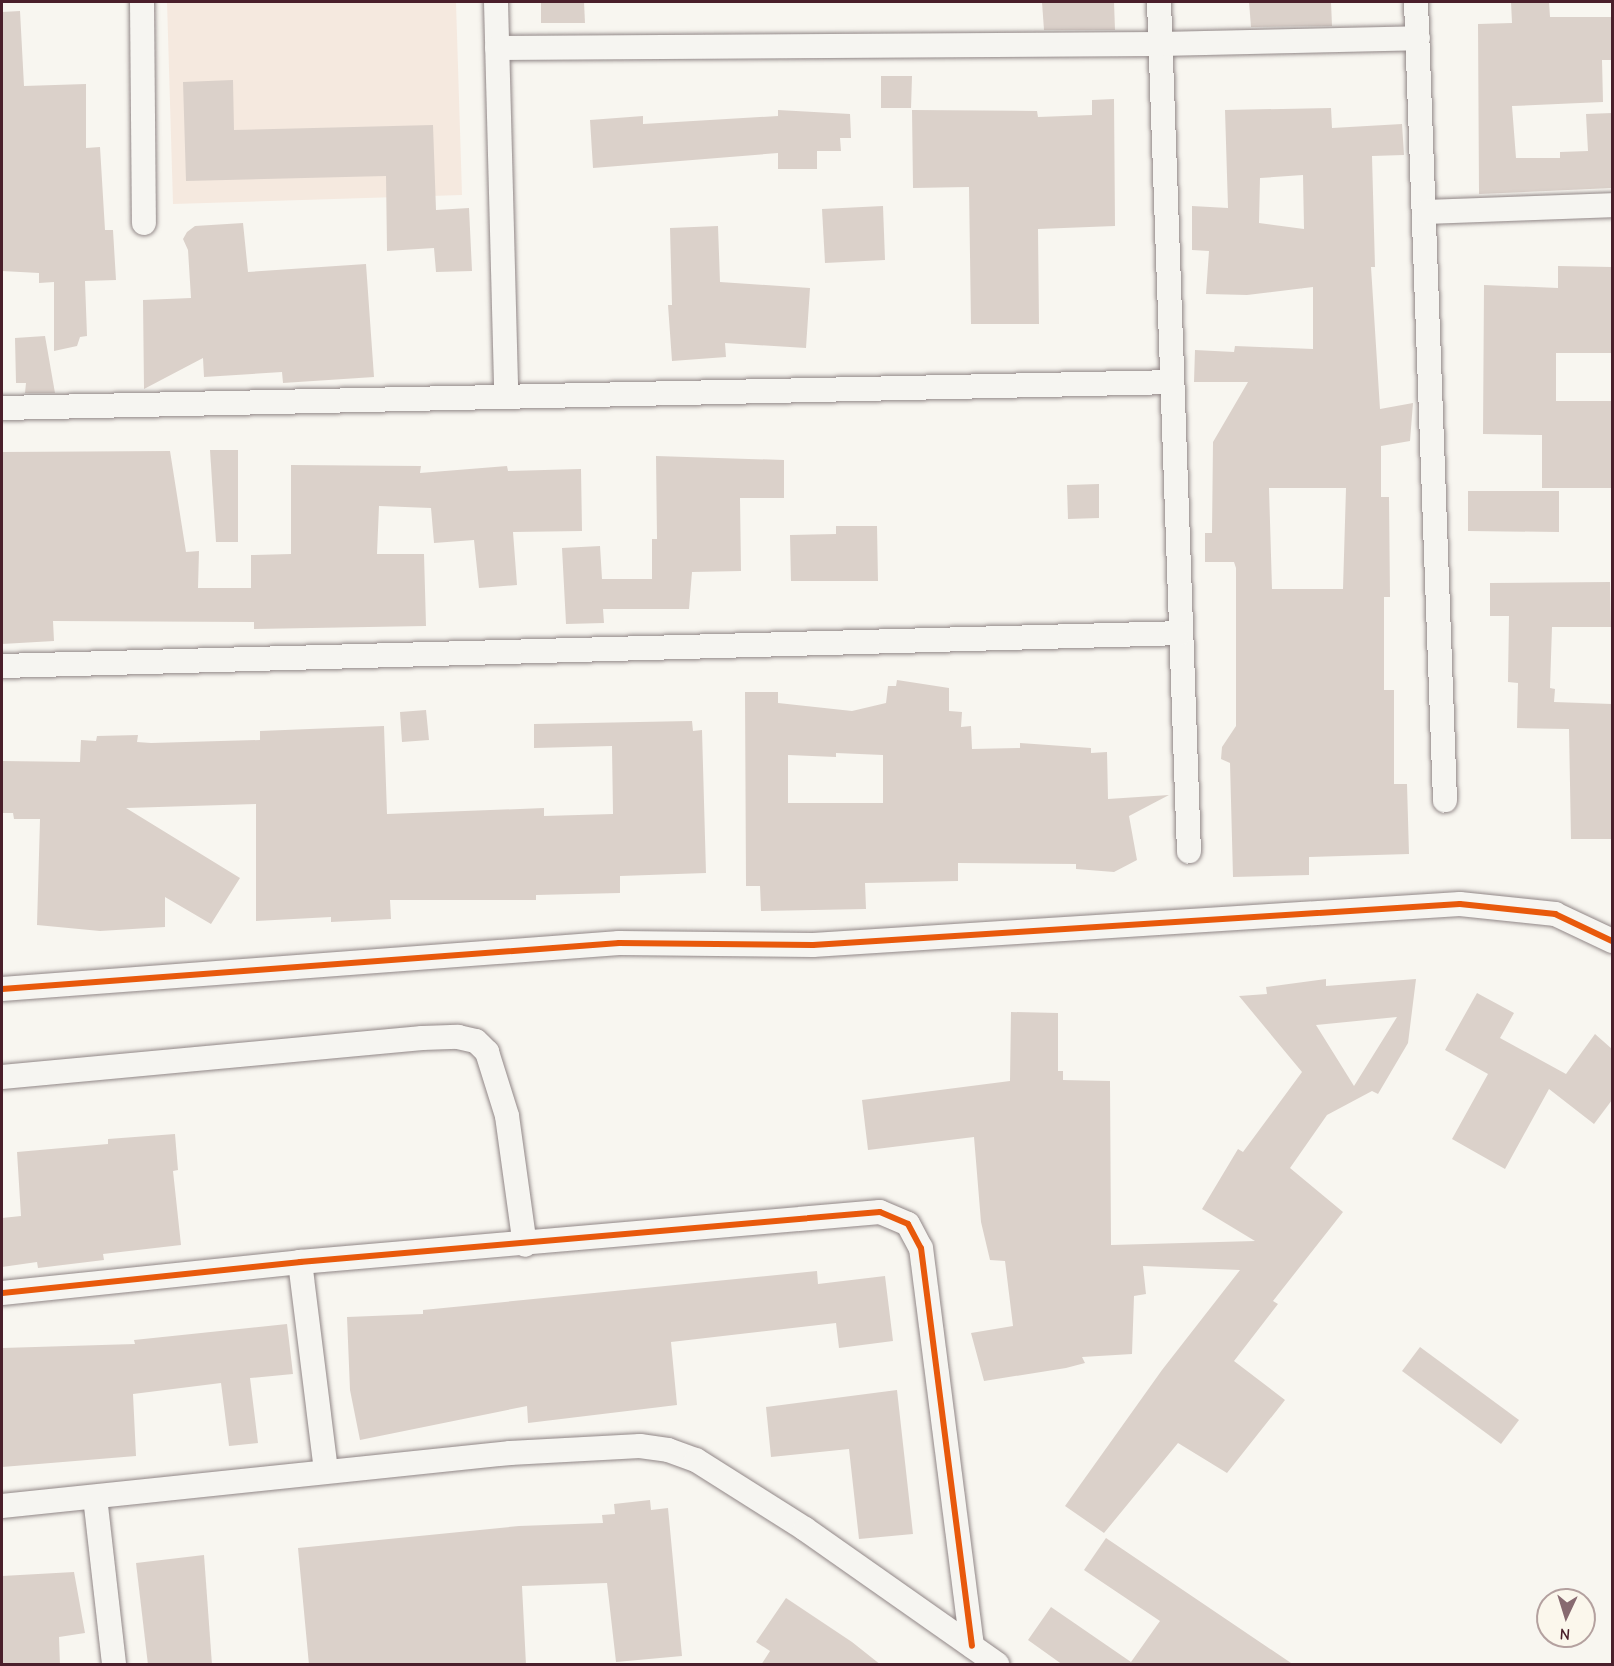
<!DOCTYPE html>
<html>
<head>
<meta charset="utf-8">
<style>
	body { margin:0 }
	#map { position:relative; width:1614px; height:1666px; overflow:hidden; background:#f8f6f0; font-family:"Comic Neue",sans-serif }
	div>[style] { position:absolute }
	[style*='--x'] { left:calc(var(--x)*1px); top:calc(var(--y)*1px); width:calc(var(--w)*1px); rotate:calc(var(--a)*1deg) }
	.built>* { inset:0; background:#f5e9df }
	.building>* { inset:0; background:#dbd1ca }
	.roads { filter:drop-shadow(0 0 2px #918787) drop-shadow(0 0 2px #918787) }
	.street>* { height:24px; margin:-12px; padding:0 12px; transform-origin:12px; border-radius:12px; background:#f6f5f1 }
	.cycleway>* { height:6px; margin:-3px; padding:0 3px; transform-origin:3px; border-radius:3px; background:#e8590c }
	span { translate:-50% -50%; white-space:nowrap; text-align:center; line-height:1.15; -webkit-text-stroke:6px #fbf7ec; paint-order:stroke }
	.frame { position:absolute; inset:0; border:3px solid #4a1f2b; pointer-events:none }
	.north { position:absolute; left:1536px; top:1588px; width:60px; height:60px; box-sizing:border-box; background:#fbf7ec; border:2px solid #b4a19f; border-radius:50%; rotate:184deg; font-size:16px; font-weight:700; line-height:24px; text-align:center; color:#4a1f2b }
	.north::after { content:''; display:block; margin:auto; width:21px; height:27px; background:#876a70; clip-path:polygon(50% 0,100% 100%,50% 72%,0 100%) }
</style>
</head>
<body>
<div id="map">
	<div class="built">
		<div style="clip-path:polygon(167px 2px,456px 2px,462px 195px,173px 204px)"></div>
	</div>
	<div class="building">
		<div style="clip-path:polygon(541px 2px,584px 2px,585px 23px,541px 23px)"></div>
		<div style="clip-path:polygon(1042px 2px,1114px 2px,1115px 30px,1044px 30px)"></div>
		<div style="clip-path:polygon(1249px 2px,1331px 2px,1332px 26px,1251px 27px)"></div>
		<div style="clip-path:polygon(1511px 2px,1549px 2px,1550px 17px,1612px 17px,1612px 60px,1602px 60px,1603px 102px,1512px 106px,1516px 158px,1560px 158px,1560px 152px,1588px 151px,1586px 114px,1612px 113px,1612px 188px,1479px 194px,1478px 24px,1512px 23px)"></div>
		<div style="clip-path:polygon(20px 11px,24px 86px,86px 84px,86px 148px,100px 147px,105px 230px,113px 230px,116px 280px,85px 281px,87px 336px,80px 337px,77px 346px,54px 351px,54px 282px,39px 283px,39px 273px,2px 271px,2px 12px)"></div>
		<div style="clip-path:polygon(881px 76px,912px 76px,911px 108px,881px 108px)"></div>
		<div style="clip-path:polygon(233px 80px,234px 130px,433px 125px,436px 210px,469px 208px,472px 271px,436px 272px,434px 248px,387px 251px,386px 176px,186px 181px,183px 82px)"></div>
		<div style="clip-path:polygon(1114px 99px,1115px 226px,1038px 229px,1039px 324px,971px 324px,969px 187px,913px 188px,912px 110px,1037px 111px,1038px 117px,1092px 115px,1092px 100px)"></div>
		<div style="clip-path:polygon(evenodd,1331px 108px,1332px 128px,1402px 124px,1404px 155px,1372px 156px,1375px 267px,1371px 267px,1380px 409px,1413px 403px,1410px 441px,1381px 446px,1381px 497px,1389px 497px,1390px 597px,1384px 597px,1384px 690px,1394px 690px,1394px 784px,1407px 784px,1409px 854px,1309px 857px,1309px 875px,1233px 877px,1230px 763px,1221px 759px,1222px 747px,1236px 726px,1236px 568px,1234px 562px,1205px 562px,1205px 533px,1212px 533px,1213px 442px,1248px 382px,1194px 382px,1195px 350px,1234px 352px,1235px 346px,1313px 349px,1313px 287px,1247px 295px,1206px 294px,1209px 251px,1192px 250px,1192px 206px,1228px 208px,1225px 110px,1331px 108px,1303px 175px,1304px 229px,1259px 223px,1260px 178px,1303px 175px,1331px 108px,1269px 488px,1346px 488px,1343px 589px,1272px 589px,1269px 488px)"></div>
		<div style="clip-path:polygon(778px 110px,850px 114px,851px 138px,840px 138px,841px 151px,817px 151px,817px 169px,778px 169px,778px 153px,593px 168px,590px 120px,643px 116px,643px 124px,778px 116px)"></div>
		<div style="clip-path:polygon(883px 206px,885px 260px,825px 263px,822px 209px)"></div>
		<div style="clip-path:polygon(243px 223px,248px 272px,366px 264px,374px 377px,283px 383px,282px 372px,204px 377px,203px 358px,144px 389px,143px 300px,191px 298px,188px 250px,183px 239px,187px 232px,195px 226px)"></div>
		<div style="clip-path:polygon(718px 226px,720px 282px,810px 288px,806px 348px,725px 343px,726px 357px,672px 361px,668px 305px,672px 305px,670px 228px)"></div>
		<div style="clip-path:polygon(1558px 266px,1612px 267px,1612px 353px,1556px 353px,1556px 401px,1612px 401px,1612px 488px,1542px 488px,1542px 435px,1483px 434px,1484px 285px,1558px 288px)"></div>
		<div style="clip-path:polygon(45px 336px,55px 393px,25px 393px,26px 383px,16px 383px,15px 338px)"></div>
		<div style="clip-path:polygon(210px 450px,238px 450px,238px 542px,216px 542px)"></div>
		<div style="clip-path:polygon(170px 451px,186px 552px,199px 551px,198px 588px,251px 588px,251px 555px,291px 554px,291px 465px,421px 466px,420px 473px,507px 466px,508px 471px,581px 469px,582px 531px,513px 532px,517px 585px,479px 588px,474px 540px,434px 543px,431px 508px,379px 506px,377px 554px,424px 554px,426px 626px,254px 629px,254px 622px,53px 621px,54px 641px,2px 644px,2px 452px)"></div>
		<div style="clip-path:polygon(656px 456px,784px 460px,784px 498px,740px 498px,741px 571px,692px 572px,689px 609px,603px 609px,604px 623px,566px 624px,562px 548px,600px 546px,602px 579px,652px 579px,652px 539px,657px 539px)"></div>
		<div style="clip-path:polygon(1099px 484px,1099px 518px,1068px 519px,1067px 485px)"></div>
		<div style="clip-path:polygon(1468px 491px,1559px 491px,1559px 532px,1468px 531px)"></div>
		<div style="clip-path:polygon(836px 526px,877px 526px,878px 581px,791px 581px,790px 535px,836px 534px)"></div>
		<div style="clip-path:polygon(1610px 582px,1611px 627px,1552px 627px,1550px 688px,1555px 689px,1554px 702px,1612px 704px,1612px 839px,1571px 839px,1569px 729px,1517px 728px,1518px 683px,1508px 682px,1509px 616px,1490px 616px,1490px 583px)"></div>
		<div style="clip-path:polygon(evenodd,897px 680px,949px 688px,949px 711px,962px 712px,961px 727px,971px 726px,972px 749px,1020px 748px,1020px 743px,1091px 748px,1091px 753px,1107px 752px,1108px 799px,1169px 795px,1129px 816px,1137px 860px,1114px 872px,1076px 869px,1076px 864px,958px 863px,958px 881px,865px 883px,866px 909px,761px 911px,760px 886px,746px 886px,745px 692px,778px 692px,778px 703px,852px 711px,886px 703px,888px 686px,896px 686px,897px 680px,836px 753px,883px 755px,883px 803px,788px 803px,788px 755px,836px 757px,836px 753px)"></div>
		<div style="clip-path:polygon(426px 710px,429px 740px,402px 742px,400px 712px)"></div>
		<div style="clip-path:polygon(692px 721px,693px 731px,702px 730px,706px 873px,620px 876px,620px 893px,536px 895px,536px 900px,390px 900px,391px 919px,331px 922px,331px 917px,256px 921px,256px 804px,126px 808px,240px 878px,211px 924px,165px 897px,165px 927px,100px 931px,37px 925px,40px 819px,14px 819px,13px 813px,2px 813px,2px 761px,80px 762px,81px 740px,96px 741px,97px 736px,138px 735px,137px 742px,151px 743px,260px 740px,260px 731px,384px 726px,387px 814px,544px 808px,544px 816px,613px 814px,612px 746px,534px 748px,534px 724px)"></div>
		<div style="clip-path:polygon(evenodd,1326px 979px,1326px 986px,1416px 979px,1408px 1043px,1378px 1094px,1372px 1091px,1327px 1115px,1290px 1168px,1343px 1212px,1273px 1301px,1278px 1304px,1234px 1361px,1285px 1400px,1227px 1473px,1178px 1443px,1104px 1533px,1065px 1506px,1162px 1370px,1240px 1270px,1143px 1266px,1146px 1294px,1134px 1296px,1132px 1354px,1082px 1357px,1085px 1363px,1066px 1368px,984px 1381px,971px 1333px,1013px 1326px,1005px 1261px,990px 1260px,981px 1222px,974px 1137px,868px 1150px,862px 1100px,1010px 1081px,1011px 1012px,1058px 1013px,1058px 1071px,1063px 1071px,1063px 1080px,1110px 1081px,1111px 1245px,1255px 1241px,1202px 1209px,1238px 1149px,1243px 1152px,1302px 1072px,1239px 996px,1267px 994px,1266px 987px,1326px 979px,1397px 1017px,1354px 1086px,1316px 1025px,1397px 1017px)"></div>
		<div style="clip-path:polygon(1477px 993px,1514px 1013px,1500px 1038px,1566px 1074px,1595px 1034px,1612px 1049px,1612px 1100px,1594px 1124px,1549px 1089px,1505px 1169px,1452px 1139px,1488px 1074px,1445px 1050px)"></div>
		<div style="clip-path:polygon(175px 1134px,178px 1170px,173px 1171px,181px 1245px,103px 1254px,104px 1260px,38px 1268px,37px 1262px,2px 1267px,2px 1218px,21px 1216px,17px 1152px,108px 1144px,108px 1139px)"></div>
		<div style="clip-path:polygon(817px 1271px,818px 1284px,885px 1276px,893px 1341px,839px 1348px,836px 1323px,671px 1342px,677px 1405px,528px 1423px,527px 1406px,360px 1440px,350px 1390px,347px 1317px,423px 1314px,423px 1310px)"></div>
		<div style="clip-path:polygon(287px 1324px,293px 1374px,250px 1378px,258px 1443px,229px 1446px,221px 1383px,133px 1394px,136px 1456px,2px 1467px,2px 1348px,135px 1344px,134px 1340px)"></div>
		<div style="clip-path:polygon(1420px 1347px,1519px 1420px,1501px 1444px,1402px 1371px)"></div>
		<div style="clip-path:polygon(897px 1390px,913px 1534px,859px 1539px,849px 1449px,771px 1457px,766px 1407px)"></div>
		<div style="clip-path:polygon(650px 1500px,651px 1510px,668px 1508px,682px 1656px,616px 1662px,607px 1583px,522px 1586px,526px 1665px,309px 1665px,298px 1548px,519px 1526px,603px 1523px,602px 1515px,615px 1514px,614px 1504px)"></div>
		<div style="clip-path:polygon(1106px 1538px,1294px 1665px,1063px 1665px,1028px 1640px,1051px 1607px,1131px 1662px,1160px 1621px,1084px 1570px)"></div>
		<div style="clip-path:polygon(204px 1555px,212px 1665px,148px 1665px,136px 1563px)"></div>
		<div style="clip-path:polygon(74px 1572px,85px 1633px,59px 1637px,60px 1665px,2px 1665px,2px 1576px)"></div>
		<div style="clip-path:polygon(786px 1598px,852px 1642px,881px 1665px,761px 1665px,770px 1651px,756px 1642px)"></div>
	</div>
	<div class="roads">
		<div class="street">
			<div style="--x:142;--y:2;--w:221;--a:89.5"></div>
			<div style="--x:496;--y:2;--w:393;--a:88.5"></div>
			<div style="--x:1159;--y:2;--w:850;--a:87.98"></div>
			<div style="--x:1416;--y:2;--w:799;--a:87.92"></div>
			<div style="--x:497;--y:48;--w:663;--a:-0.35"></div>
			<div style="--x:1160;--y:44;--w:258;--a:-1.3"></div>
			<div style="--x:1424;--y:212;--w:188;--a:-2.1"></div>
			<div style="--x:2;--y:408;--w:1170;--a:-1.27"></div>
			<div style="--x:2;--y:666;--w:1179;--a:-1.6"></div>
			<div style="--x:2;--y:989;--w:619;--a:-4.26"></div>
			<div style="--x:619;--y:943;--w:194;--a:0.6"></div>
			<div style="--x:813;--y:945;--w:648;--a:-3.63"></div>
			<div style="--x:1460;--y:904;--w:96;--a:6"></div>
			<div style="--x:1555;--y:914;--w:63;--a:25.3"></div>
			<div style="--x:2;--y:1077;--w:422;--a:-5.3"></div>
			<div style="--x:422;--y:1038;--w:36;--a:-2"></div>
			<div style="--x:458;--y:1037;--w:18;--a:13"></div>
			<div style="--x:476;--y:1041;--w:16;--a:45"></div>
			<div style="--x:487;--y:1052;--w:67;--a:72.6"></div>
			<div style="--x:507;--y:1116;--w:130;--a:82.1"></div>
			<div style="--x:300;--y:1262;--w:210;--a:82.9"></div>
			<div style="--x:2;--y:1293;--w:300;--a:-5.9"></div>
			<div style="--x:300;--y:1262;--w:582;--a:-4.93"></div>
			<div style="--x:880;--y:1212;--w:30;--a:23"></div>
			<div style="--x:908;--y:1224;--w:27;--a:62"></div>
			<div style="--x:921;--y:1248;--w:401;--a:82.7"></div>
			<div style="--x:95;--y:1497;--w:168;--a:83.5"></div>
			<div style="--x:2;--y:1506;--w:511;--a:-5.96"></div>
			<div style="--x:510;--y:1453;--w:130;--a:-3.1"></div>
			<div style="--x:640;--y:1446;--w:28;--a:8"></div>
			<div style="--x:668;--y:1450;--w:30;--a:20"></div>
			<div style="--x:696;--y:1460;--w:129;--a:32.3"></div>
			<div style="--x:805;--y:1529;--w:235;--a:35.1"></div>
		</div>
	</div>
	<div class="cycleway">
		<div style="--x:2;--y:989;--w:619;--a:-4.26"></div>
		<div style="--x:619;--y:943;--w:194;--a:0.6"></div>
		<div style="--x:813;--y:945;--w:648;--a:-3.63"></div>
		<div style="--x:1460;--y:904;--w:96;--a:6"></div>
		<div style="--x:1555;--y:914;--w:63;--a:25.3"></div>
		<div style="--x:2;--y:1293;--w:300;--a:-5.9"></div>
		<div style="--x:300;--y:1262;--w:582;--a:-4.93"></div>
		<div style="--x:880;--y:1212;--w:30;--a:23"></div>
		<div style="--x:908;--y:1224;--w:27;--a:62"></div>
		<div style="--x:921;--y:1248;--w:401;--a:82.7"></div>
	</div>
	<div class="frame"></div>
	<div class="north">N</div>
</div>
</body>
</html>
